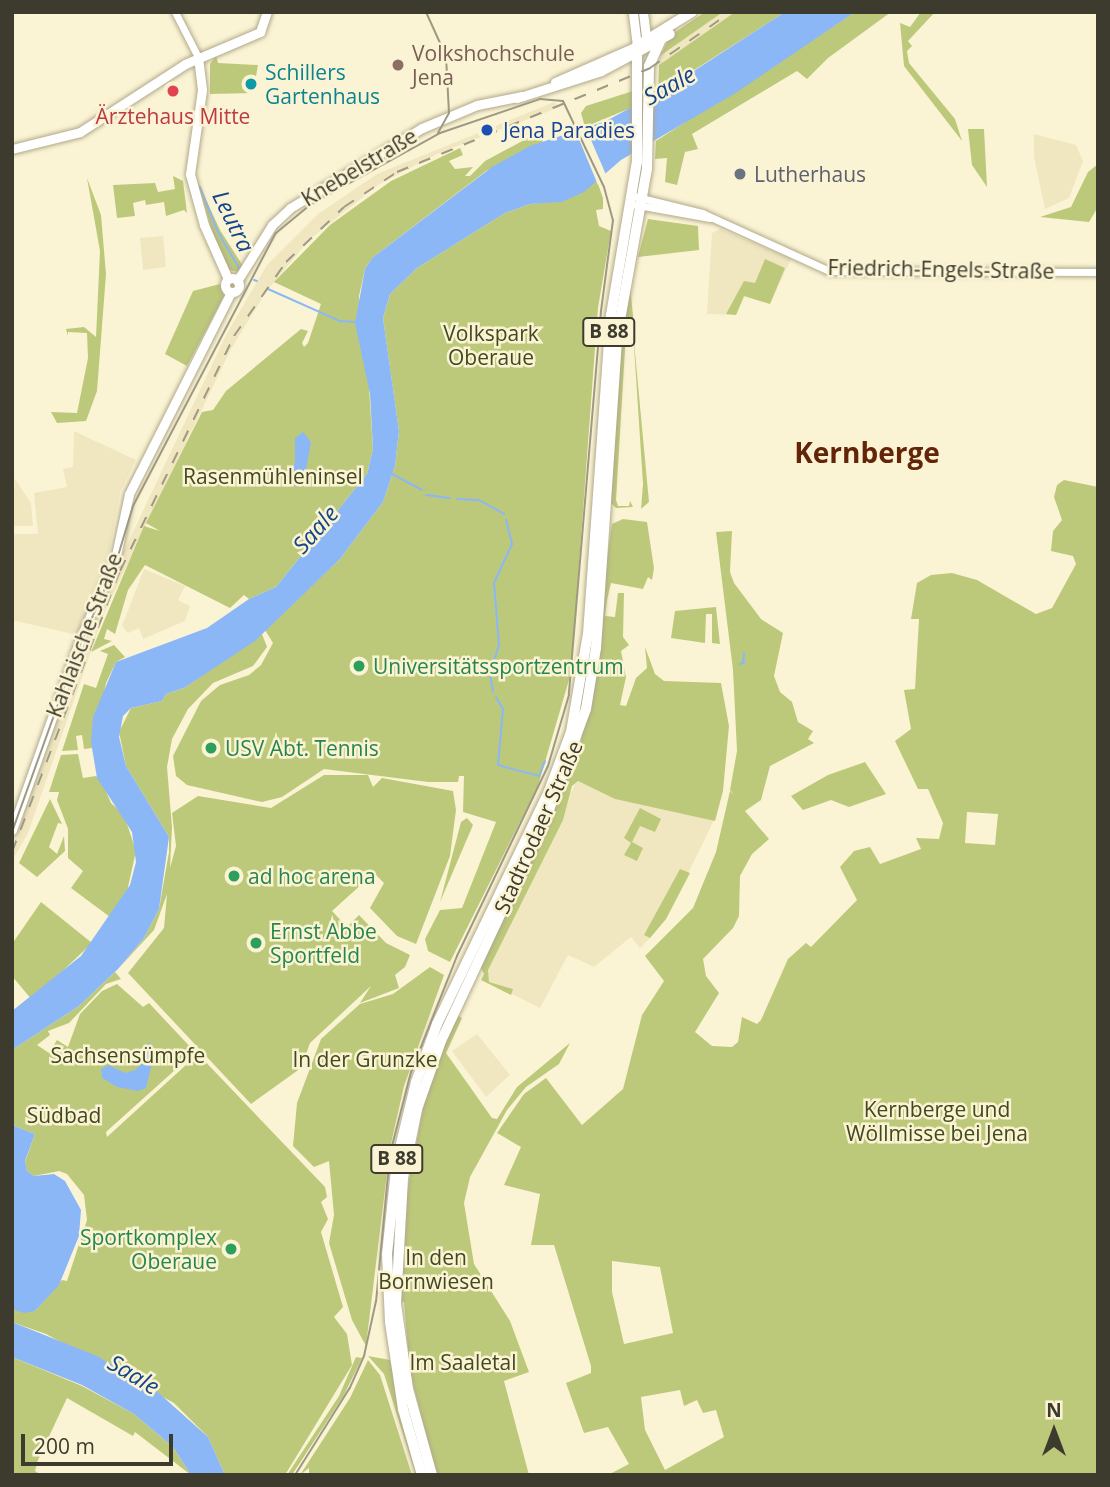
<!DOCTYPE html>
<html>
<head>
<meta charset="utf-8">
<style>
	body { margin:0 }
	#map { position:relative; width:1110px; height:1487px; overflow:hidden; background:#fbf4d4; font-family:"Open Sans",sans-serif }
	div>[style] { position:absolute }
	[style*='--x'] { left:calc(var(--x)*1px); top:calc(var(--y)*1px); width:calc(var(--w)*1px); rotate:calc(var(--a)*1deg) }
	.built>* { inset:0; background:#f0e7c1 }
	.green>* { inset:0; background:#bdc97a }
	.water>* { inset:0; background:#8cb7f7 }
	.pier>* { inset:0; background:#fbf4d4 }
	.stream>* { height:2px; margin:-1px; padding:0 1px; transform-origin:1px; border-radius:1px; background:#8cb7f7 }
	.roads { filter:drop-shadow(0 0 2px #b0a98b) drop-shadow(0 0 2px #b0a98b) }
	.tertiary>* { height:7px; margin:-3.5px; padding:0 3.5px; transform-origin:3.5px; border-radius:3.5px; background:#fff }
	.secondary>* { height:9px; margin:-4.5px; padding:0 4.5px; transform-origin:4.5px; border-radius:4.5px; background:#fff }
	.secondary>.ring { margin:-4.5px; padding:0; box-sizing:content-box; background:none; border:9px solid #fff; border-radius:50% }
	.primary>* { height:10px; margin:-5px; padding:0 5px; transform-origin:5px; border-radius:5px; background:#fff }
	.tram>* { height:2px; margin:-1px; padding:0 1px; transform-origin:1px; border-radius:1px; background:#9e9983 }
	.rail>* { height:2px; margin-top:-1px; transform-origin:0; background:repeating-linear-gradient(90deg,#9e9983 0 12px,transparent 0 24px) }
	.dots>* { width:19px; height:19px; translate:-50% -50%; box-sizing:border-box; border:4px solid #fbf4d4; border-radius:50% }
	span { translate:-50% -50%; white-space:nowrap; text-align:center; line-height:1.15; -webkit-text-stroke:5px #fbf4d4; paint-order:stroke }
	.shield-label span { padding:2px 5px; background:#fbf4d4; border:2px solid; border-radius:5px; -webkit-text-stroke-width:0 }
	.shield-label { font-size:19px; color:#3d3a2e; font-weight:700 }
	.education-label { font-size:21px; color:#785e54 }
	.left { translate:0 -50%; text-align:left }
	.culture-label { font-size:21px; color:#0d838f }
	.health-label { font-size:21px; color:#be3a42 }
	.transit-label { font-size:21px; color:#164399 }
	.street-label { font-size:21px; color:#3d3a2e }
	.worship-label { font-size:21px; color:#5b616d }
	.park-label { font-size:21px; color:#43491e }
	.leisure-label { font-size:21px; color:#27864d }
	.right { translate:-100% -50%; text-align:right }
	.water-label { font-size:23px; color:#13458a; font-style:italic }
	.district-label { font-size:28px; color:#642408; font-weight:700 }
	.frame { position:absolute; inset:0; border:14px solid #3d3a2e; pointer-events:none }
	.north { position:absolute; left:1019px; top:1396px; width:70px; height:70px; -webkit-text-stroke:5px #fbf4d4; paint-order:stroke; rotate:0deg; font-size:19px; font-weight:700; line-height:28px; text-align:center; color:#3d3a2e }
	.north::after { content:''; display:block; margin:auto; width:24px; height:32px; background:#3d3a2e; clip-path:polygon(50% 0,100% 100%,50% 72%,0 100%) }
	.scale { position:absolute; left:21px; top:1434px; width:152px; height:32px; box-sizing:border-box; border:4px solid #3d3a2e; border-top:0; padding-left:9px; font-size:21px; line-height:24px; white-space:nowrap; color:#3d3a2e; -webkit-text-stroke:5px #fbf4d4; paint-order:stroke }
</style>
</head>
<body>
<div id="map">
	<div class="built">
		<div style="clip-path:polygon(723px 12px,735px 12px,659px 65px,660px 56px)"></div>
		<div style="clip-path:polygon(554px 102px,560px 107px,437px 154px,378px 185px,309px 240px,266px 292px,231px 349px,105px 611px,28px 833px,12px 861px,12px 840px,99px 604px,227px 333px,267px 265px,318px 214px,377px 174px)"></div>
		<div style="clip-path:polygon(1034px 134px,1076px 145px,1083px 161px,1069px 198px,1045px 209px,1034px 157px)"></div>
		<div style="clip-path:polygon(720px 229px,791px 259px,770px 304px,745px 296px,736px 315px,707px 314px,712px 233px)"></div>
		<div style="clip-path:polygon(163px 236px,166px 267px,143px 270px,140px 238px)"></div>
		<div style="clip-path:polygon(74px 431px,136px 460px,120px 492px,107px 565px,77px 635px,12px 620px,12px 534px,38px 534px,34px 493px,67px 487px,63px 469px,73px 467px)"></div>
		<div style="clip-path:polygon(15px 479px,31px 503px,33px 526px,12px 526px)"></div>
		<div style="clip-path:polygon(144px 569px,185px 586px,178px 600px,190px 606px,185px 621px,143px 639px,139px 628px,128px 633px,122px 626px)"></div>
		<div style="clip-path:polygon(577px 780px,615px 799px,714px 820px,666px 919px,650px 938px,640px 948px,631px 937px,594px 967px,568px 955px,540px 1008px,482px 979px)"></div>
		<div style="clip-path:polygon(477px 1034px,510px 1075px,486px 1097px,452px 1051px)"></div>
	</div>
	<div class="green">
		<div style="clip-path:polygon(705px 12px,723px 12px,660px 56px,671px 35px)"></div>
		<div style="clip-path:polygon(735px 12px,785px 12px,658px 93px,659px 65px)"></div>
		<div style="clip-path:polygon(855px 12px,891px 12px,828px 58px,807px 79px,797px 71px,692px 134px,698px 149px,685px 152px,677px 185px,665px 182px,667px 158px,655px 159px,656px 141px)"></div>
		<div style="clip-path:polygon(921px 12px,935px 12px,908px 41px,912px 46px,907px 51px,909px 63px,955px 119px,962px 141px,904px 66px,900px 23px,910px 27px)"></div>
		<div style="clip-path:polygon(216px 56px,218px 63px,258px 65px,253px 93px,210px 94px,210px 64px)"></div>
		<div style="clip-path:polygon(633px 91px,633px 107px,585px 127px,581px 113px,586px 106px)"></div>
		<div style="clip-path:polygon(968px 129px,984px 129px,987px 187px,972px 165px)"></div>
		<div style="clip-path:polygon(539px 132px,543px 142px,486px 171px,372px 258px,365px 269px,359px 296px,362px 354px,368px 372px,373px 449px,367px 474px,276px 587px,249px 599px,244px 595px,230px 608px,145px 565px,128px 590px,115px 634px,107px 629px,104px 639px,112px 641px,91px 652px,144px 526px,160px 531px,146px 523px,202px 412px,213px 410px,226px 391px,301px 329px,308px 331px,302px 343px,304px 347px,308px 343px,321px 304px,274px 282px,330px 225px,391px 181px,460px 148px,463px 155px,449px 161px,455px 169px,473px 167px,465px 176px,470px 176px,485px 161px)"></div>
		<div style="clip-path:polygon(1098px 164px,1098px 207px,1089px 222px,1040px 217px,1071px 207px,1088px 172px)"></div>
		<div style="clip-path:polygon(173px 176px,183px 181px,187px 213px,184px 210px,166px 216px,164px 202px,146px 205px,145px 200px,133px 203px,135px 216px,117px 218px,113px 185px,155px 183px,158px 192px,175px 189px)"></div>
		<div style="clip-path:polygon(87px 178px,101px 215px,106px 274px,97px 391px,86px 421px,57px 423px,51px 412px,77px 413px,88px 358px,87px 333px,68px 332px,68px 336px,66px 329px,84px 327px,96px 337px,100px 251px)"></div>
		<div style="clip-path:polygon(197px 180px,220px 230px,243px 266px,239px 272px,229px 270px,217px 247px)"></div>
		<div style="clip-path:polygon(597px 181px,603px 198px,603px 209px,596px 210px,599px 226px,611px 231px,598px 308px,571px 673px,538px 786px,450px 962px,428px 951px,425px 939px,440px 910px,462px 908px,496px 822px,463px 812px,464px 776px,459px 776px,458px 782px,428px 782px,324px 769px,282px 797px,262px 802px,187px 785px,176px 776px,173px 756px,201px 701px,220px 685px,249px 675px,261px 665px,273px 643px,265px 630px,340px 559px,383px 502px,395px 466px,399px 431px,383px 318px,390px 294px,417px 268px,505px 213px,530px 204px,563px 201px)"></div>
		<div style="clip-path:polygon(648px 219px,698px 226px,699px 250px,638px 257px)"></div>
		<div style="clip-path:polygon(765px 259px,785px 268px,770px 304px,744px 296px,736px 315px,726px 314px,744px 281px,755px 283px)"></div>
		<div style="clip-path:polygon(220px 284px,224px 296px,187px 366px,165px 354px,193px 291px)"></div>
		<div style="clip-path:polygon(630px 285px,634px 326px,626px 332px,616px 500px,618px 506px,629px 506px,630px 501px,633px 507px,616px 508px,610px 502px,621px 343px)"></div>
		<div style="clip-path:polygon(633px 331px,649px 502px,641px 509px,643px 484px)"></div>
		<div style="clip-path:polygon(evenodd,1064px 480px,1098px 487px,1098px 1475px,608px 1475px,629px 1464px,608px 1427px,584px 1433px,566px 1383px,591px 1373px,591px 1366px,554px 1245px,531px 1245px,540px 1194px,504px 1185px,521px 1147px,497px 1133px,524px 1094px,546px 1078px,582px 1125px,623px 1089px,642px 1015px,664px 981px,645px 956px,693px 908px,716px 852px,730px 791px,734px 795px,730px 790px,737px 751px,733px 670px,716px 532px,732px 531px,730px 572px,734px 583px,761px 619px,783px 633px,774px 676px,780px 692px,792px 702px,798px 722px,813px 731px,808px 739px,814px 743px,770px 766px,761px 800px,745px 811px,769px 839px,752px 854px,740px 876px,739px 916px,733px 928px,703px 959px,706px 976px,719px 993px,695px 1032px,712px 1046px,732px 1047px,738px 1042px,742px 1017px,757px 1024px,761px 1020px,788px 959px,806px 943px,811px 947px,857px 900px,840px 867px,854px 851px,870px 847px,880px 864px,921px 849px,916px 838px,939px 839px,943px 823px,928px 789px,918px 789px,895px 741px,911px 729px,904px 690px,915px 689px,919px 619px,911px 619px,917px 583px,931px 575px,952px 573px,977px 580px,1036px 614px,1052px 608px,1076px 564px,1073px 556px,1051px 551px,1053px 531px,1062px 520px,1054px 497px,1057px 485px,1064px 480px,967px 812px,998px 814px,995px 845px,965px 843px,967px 812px,1064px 480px,612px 1261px,660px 1267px,673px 1333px,624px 1344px,612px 1292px,612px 1261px,1064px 480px,680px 1390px,684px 1406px,697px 1400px,703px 1413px,716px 1410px,724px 1437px,665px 1470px,645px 1430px,641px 1397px,680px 1390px)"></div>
		<div style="clip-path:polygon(623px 519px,647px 522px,654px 568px,652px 580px,648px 577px,643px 589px,611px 583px,607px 600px,605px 616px,615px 617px,618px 593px,624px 593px,623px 637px,629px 645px,621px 651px,626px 677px,620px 705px,626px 706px,636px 678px,647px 668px,645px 647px,655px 674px,664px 681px,721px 683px,729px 726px,723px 791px,715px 821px,615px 799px,578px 781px,572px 786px,563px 820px,488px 970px,489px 982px,513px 989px,511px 995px,481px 980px,484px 974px,479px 964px,553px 812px,581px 741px,612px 524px)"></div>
		<div style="clip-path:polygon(716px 607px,720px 644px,712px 643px,712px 614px,706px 614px,705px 643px,671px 638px,675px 611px)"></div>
		<div style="clip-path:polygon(262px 634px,267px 647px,253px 666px,213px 683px,188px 709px,172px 739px,167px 767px,172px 827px,170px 868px,176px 846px,172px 813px,198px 796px,271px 808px,324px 775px,368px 775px,373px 787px,382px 778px,453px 791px,456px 810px,450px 856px,416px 944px,397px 936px,370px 908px,384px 883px,374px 873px,332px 911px,347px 927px,359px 915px,386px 943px,410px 955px,405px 967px,395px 975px,399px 988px,360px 1003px,371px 986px,310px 1043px,301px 1068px,251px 1104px,128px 973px,164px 928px,167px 894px,154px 930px,118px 969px,144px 938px,159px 909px,169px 852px,169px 837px,126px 766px,119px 732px,131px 708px,162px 701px,166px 694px,184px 688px)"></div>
		<div style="clip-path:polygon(114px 645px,125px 657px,116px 662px,106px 683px,92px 748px,84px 749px,82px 735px,76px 736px,78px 750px,62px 751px,84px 684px,96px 688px,108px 654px,100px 651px)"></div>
		<div style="clip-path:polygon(78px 754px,83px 778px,96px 776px,102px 782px,111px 803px,124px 815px,136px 851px,126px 896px,110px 917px,71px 888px,83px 871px,68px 858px,68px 829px,57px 800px,59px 792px,49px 792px,61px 755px)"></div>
		<div style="clip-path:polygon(865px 762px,886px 794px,849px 807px,831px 800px,803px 810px,791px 796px,828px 775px)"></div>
		<div style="clip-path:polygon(50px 799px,62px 824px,58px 823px,49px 847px,57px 854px,64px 836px,65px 851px,37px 877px,19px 863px)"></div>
		<div style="clip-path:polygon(640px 808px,661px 819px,655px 832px,640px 826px,632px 842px,643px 848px,637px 861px,624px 855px,631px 843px,624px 838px)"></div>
		<div style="clip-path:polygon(467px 818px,473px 825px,440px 902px,461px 822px)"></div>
		<div style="clip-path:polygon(680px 869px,690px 873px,666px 919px,650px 938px,644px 935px)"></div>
		<div style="clip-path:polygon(41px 902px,92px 943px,32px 1000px,12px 976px,12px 944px)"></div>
		<div style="clip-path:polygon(430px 967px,444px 975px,404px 1086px,390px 1148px,366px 1346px,352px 1320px,329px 1243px,334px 1215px,329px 1161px,314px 1167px,293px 1146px,297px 1103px,321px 1039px,360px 1004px,393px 994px)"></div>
		<div style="clip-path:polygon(115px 972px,121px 979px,106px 984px,69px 1023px,48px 1031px,50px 1035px,37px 1045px,49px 1053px,57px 1040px,68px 1047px,80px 1014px,102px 991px,117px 984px,143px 1007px,149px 1003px,195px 1052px,106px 1132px,107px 1137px,198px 1054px,325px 1187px,327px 1197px,321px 1202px,328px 1219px,321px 1232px,343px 1307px,334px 1317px,347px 1334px,352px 1365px,285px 1475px,225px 1475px,208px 1437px,174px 1403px,46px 1334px,12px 1322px,12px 1309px,35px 1311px,62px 1280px,67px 1281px,87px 1220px,84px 1195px,67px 1174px,59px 1171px,34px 1176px,27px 1171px,25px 1162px,35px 1134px,12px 1125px,12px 1050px,79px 1006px)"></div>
		<div style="clip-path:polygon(457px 1015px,462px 1018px,446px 1053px,492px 1118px,497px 1119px,517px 1087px,570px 1043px,559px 1064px,526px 1087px,507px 1110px,470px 1177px,464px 1203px,474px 1264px,510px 1321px,529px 1372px,504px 1381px,529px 1475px,437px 1475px,410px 1373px,404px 1302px,400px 1301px,403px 1212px,425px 1098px,439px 1050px)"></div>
		<div style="clip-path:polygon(368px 1356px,390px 1360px,420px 1475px,416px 1475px,384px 1374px)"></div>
		<div style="clip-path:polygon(12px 1357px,82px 1386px,134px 1414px,173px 1447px,191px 1475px,135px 1432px,133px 1436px,67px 1398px,38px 1460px,35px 1471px,41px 1475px,12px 1475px)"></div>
		<div style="clip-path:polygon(356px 1357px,362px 1358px,344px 1395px,292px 1475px,287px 1475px,339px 1396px)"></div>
		<div style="clip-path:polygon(368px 1360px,380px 1375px,412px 1475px,309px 1475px,309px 1468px,300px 1475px,350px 1398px)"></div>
	</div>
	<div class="water">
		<div style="clip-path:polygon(785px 12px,855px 12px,734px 94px,621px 160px,584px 192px,562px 202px,530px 204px,505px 213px,417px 268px,390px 294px,383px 318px,399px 431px,395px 466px,383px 502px,340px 559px,255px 641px,184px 688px,166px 694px,162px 701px,131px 708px,123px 716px,119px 737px,126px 766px,169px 837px,159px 909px,144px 938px,118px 969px,79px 1006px,12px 1050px,12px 1011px,81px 956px,130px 885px,136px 862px,132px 832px,97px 778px,91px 742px,93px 717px,116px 662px,207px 628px,249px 599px,276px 587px,367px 474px,373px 449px,370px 394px,355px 323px,365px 269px,372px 258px,492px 167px,530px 146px,606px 121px,669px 87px)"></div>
		<div style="clip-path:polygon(303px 432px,311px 442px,304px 481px,294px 487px,288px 474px,295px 463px,295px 438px)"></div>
		<div style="clip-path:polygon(149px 1041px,154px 1055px,146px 1088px,138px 1091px,117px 1087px,102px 1078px,101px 1069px,109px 1065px,125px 1073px,135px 1070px,143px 1063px)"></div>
		<div style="clip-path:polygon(12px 1125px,35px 1134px,25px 1161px,27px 1171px,34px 1176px,54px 1174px,65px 1181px,81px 1210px,79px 1236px,59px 1285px,35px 1311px,24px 1313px,12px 1309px)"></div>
		<div style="clip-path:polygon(12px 1322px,97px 1356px,152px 1387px,208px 1437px,225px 1475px,191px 1475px,173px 1447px,134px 1414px,82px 1385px,12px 1357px)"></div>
	</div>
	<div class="pier">
		<div style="clip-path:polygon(584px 124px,607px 177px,598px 185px,574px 127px)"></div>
	</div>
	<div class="stream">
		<div style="--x:200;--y:187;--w:48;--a:68.2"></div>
		<div style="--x:218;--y:232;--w:42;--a:59.7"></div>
		<div style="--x:254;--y:280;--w:3;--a:18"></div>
		<div style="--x:268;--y:289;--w:79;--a:24"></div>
		<div style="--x:340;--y:321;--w:15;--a:4"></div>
		<div style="--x:392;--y:474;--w:34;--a:28"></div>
		<div style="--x:426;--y:495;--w:24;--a:7"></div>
		<div style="--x:457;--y:499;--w:22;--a:3"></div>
		<div style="--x:479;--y:500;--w:29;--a:29"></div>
		<div style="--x:743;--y:663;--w:10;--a:-84"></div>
		<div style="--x:740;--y:664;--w:5;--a:-22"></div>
		<div style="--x:493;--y:692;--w:18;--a:-99"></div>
		<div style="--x:490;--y:674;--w:30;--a:-73"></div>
		<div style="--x:499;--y:645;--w:62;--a:-94.6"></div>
		<div style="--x:494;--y:583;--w:43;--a:-65.2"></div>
		<div style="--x:512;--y:544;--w:25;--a:-104"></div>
		<div style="--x:496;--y:697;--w:14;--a:60"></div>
		<div style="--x:503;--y:709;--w:56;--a:95.1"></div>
		<div style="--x:498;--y:765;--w:42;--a:15"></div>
		<div style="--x:539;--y:776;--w:16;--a:-68"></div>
	</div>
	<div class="roads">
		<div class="tertiary">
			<div style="--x:175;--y:12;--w:51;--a:62.9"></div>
			<div style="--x:633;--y:196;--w:71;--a:13.8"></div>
			<div style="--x:702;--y:213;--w:140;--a:24.5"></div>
			<div style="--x:829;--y:271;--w:269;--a:0.2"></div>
			<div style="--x:632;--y:204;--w:79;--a:10.2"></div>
		</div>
		<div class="secondary">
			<div style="--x:643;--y:12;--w:33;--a:83"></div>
			<div style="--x:198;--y:57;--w:33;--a:83"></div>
			<div style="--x:202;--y:90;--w:85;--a:98.1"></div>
			<div style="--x:190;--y:174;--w:53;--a:74.6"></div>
			<div style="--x:204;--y:225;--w:59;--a:66"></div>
			<div style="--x:555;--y:82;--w:90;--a:-23.7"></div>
			<div style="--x:637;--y:46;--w:34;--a:-97"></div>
			<div style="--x:517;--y:98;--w:88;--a:-17.8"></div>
			<div style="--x:601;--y:71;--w:68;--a:-28.1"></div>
			<div style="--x:12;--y:149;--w:70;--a:-14"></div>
			<div style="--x:80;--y:132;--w:125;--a:-32.9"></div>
			<div style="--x:185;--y:64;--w:82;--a:-23.1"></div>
			<div style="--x:260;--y:32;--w:21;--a:-71"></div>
			<div class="ring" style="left:225px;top:278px;width:5px;height:5px"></div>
			<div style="--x:237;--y:281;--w:66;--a:-58"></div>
			<div style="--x:272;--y:225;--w:25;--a:-43"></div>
			<div style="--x:290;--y:208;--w:154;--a:-31.2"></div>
			<div style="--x:422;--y:128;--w:60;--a:-22.7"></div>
			<div style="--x:477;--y:105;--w:46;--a:-11.3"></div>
			<div style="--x:12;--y:830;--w:203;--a:-70.4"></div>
			<div style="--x:80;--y:639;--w:86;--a:-66.1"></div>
			<div style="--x:115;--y:560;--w:67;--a:-78"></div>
			<div style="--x:129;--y:494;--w:226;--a:-63.2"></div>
		</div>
		<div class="primary">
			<div style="--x:422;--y:1475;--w:69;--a:-106.1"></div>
			<div style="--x:403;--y:1409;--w:88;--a:-98.5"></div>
			<div style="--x:390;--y:1322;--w:68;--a:-92.5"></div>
			<div style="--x:387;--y:1254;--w:95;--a:-83.9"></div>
			<div style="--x:397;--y:1160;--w:80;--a:-76.3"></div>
			<div style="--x:416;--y:1082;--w:62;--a:-70.1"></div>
			<div style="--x:437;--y:1024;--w:259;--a:-64.3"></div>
			<div style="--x:549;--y:791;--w:63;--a:-69.6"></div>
			<div style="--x:571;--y:732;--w:99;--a:-80.2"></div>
			<div style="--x:588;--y:634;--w:320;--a:-85.9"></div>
			<div style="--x:611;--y:315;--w:155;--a:-80.4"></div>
			<div style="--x:637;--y:162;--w:116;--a:-90"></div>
			<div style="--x:637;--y:46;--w:65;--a:-31.7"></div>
			<div style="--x:432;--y:1475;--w:89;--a:-105.6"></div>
			<div style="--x:408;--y:1389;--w:86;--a:-98"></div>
			<div style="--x:396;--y:1304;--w:126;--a:-86.8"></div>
			<div style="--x:403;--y:1178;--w:70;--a:-78.5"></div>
			<div style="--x:417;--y:1109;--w:72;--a:-70.6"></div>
			<div style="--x:441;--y:1041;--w:255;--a:-64.9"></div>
			<div style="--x:549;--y:810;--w:108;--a:-69.9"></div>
			<div style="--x:586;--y:709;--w:62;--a:-80.7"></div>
			<div style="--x:596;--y:648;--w:312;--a:-86.1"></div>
			<div style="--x:617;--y:337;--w:171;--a:-79.9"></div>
			<div style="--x:647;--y:169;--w:103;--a:-88.9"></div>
			<div style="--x:649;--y:66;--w:30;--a:-66"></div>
			<div style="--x:661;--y:39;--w:10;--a:-29"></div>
		</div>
	</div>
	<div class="tram">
		<div style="--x:426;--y:12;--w:48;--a:65.6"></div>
		<div style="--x:446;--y:56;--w:57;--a:87"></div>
		<div style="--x:449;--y:113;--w:23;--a:119"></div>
		<div style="--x:12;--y:832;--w:189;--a:-70.2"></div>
		<div style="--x:76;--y:654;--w:96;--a:-66.1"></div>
		<div style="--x:115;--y:566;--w:63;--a:-73.3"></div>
		<div style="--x:133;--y:506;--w:308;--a:-62.4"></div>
		<div style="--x:276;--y:233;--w:44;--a:-39.5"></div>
		<div style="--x:310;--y:205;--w:149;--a:-29"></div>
		<div style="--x:440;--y:133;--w:106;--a:-18.8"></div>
		<div style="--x:540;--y:99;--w:23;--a:5"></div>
		<div style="--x:563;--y:101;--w:95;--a:64.5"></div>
		<div style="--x:604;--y:187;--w:34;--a:75"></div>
		<div style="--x:613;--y:220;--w:92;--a:97.5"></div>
		<div style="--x:601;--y:311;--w:385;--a:94.8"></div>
		<div style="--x:569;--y:695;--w:74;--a:106.5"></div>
		<div style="--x:548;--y:766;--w:211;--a:115.6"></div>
		<div style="--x:457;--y:956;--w:125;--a:111.6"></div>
		<div style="--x:411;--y:1072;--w:85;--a:104.4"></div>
		<div style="--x:390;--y:1154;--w:148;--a:95.4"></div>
		<div style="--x:376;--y:1301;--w:56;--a:102.3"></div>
		<div style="--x:364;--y:1356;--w:36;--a:114"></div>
		<div style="--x:349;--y:1389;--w:102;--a:122.1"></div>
	</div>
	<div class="rail">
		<div style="--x:12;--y:852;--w:301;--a:-69"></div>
		<div style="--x:120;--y:571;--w:261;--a:-64.1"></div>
		<div style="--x:234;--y:336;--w:90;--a:-54.9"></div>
		<div style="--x:286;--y:262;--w:80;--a:-43.5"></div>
		<div style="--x:344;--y:207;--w:64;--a:-33.4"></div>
		<div style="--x:397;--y:172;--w:274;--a:-22.3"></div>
		<div style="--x:650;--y:68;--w:98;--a:-34.7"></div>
	</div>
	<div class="dots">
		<div style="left:398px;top:65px;background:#8d6e63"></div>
		<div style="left:251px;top:84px;background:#0f9aa8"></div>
		<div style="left:173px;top:91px;background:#e0444e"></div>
		<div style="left:487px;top:130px;background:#1a4fb4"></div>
		<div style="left:740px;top:174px;background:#6b7280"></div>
		<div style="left:359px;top:666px;background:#2e9e5b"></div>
		<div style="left:211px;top:748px;background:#2e9e5b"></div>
		<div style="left:234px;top:876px;background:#2e9e5b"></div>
		<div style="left:256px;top:943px;background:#2e9e5b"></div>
		<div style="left:231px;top:1249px;background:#2e9e5b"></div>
	</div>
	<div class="shield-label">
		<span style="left:609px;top:332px">B 88</span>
		<span style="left:397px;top:1159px">B 88</span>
	</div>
	<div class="education-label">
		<span class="left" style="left:412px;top:65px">Volkshochschule<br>Jena</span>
	</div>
	<div class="culture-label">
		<span class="left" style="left:265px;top:84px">Schillers<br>Gartenhaus</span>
	</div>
	<div class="health-label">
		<span style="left:173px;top:116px">Ärztehaus Mitte</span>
	</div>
	<div class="transit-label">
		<span class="left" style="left:503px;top:130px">Jena Paradies</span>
	</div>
	<div class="street-label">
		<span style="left:359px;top:167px;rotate:-31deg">Knebelstraße</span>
		<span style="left:941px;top:269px;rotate:1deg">Friedrich-Engels-Straße</span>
		<span style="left:84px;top:635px;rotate:-69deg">Kahlaische Straße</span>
		<span style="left:538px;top:827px;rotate:-66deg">Stadtrodaer Straße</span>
	</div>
	<div class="worship-label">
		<span class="left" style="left:754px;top:174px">Lutherhaus</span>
	</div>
	<div class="park-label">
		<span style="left:491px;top:345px">Volkspark<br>Oberaue</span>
		<span style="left:273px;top:476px">Rasenmühleninsel</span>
		<span style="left:128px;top:1055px">Sachsensümpfe</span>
		<span style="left:365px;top:1059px">In der Grunzke</span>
		<span style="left:937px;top:1121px">Kernberge und<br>Wöllmisse bei Jena</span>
		<span style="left:64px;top:1115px">Südbad</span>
		<span style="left:436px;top:1269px">In den<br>Bornwiesen</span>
		<span style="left:463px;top:1362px">Im Saaletal</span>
	</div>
	<div class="leisure-label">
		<span class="left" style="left:373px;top:666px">Universitätssportzentrum</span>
		<span class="left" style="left:225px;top:748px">USV Abt. Tennis</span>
		<span class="left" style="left:248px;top:876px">ad hoc arena</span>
		<span class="left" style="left:270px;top:943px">Ernst Abbe<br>Sportfeld</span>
		<span class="right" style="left:217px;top:1249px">Sportkomplex<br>Oberaue</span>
	</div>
	<div class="water-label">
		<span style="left:669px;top:85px;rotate:-29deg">Saale</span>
		<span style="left:234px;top:221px;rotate:64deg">Leutra</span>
		<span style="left:315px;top:529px;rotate:-48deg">Saale</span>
		<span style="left:134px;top:1374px;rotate:31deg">Saale</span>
	</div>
	<div class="district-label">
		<span style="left:867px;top:452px">Kernberge</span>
	</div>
	<div class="frame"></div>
	<div class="north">N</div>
	<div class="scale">200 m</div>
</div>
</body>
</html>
